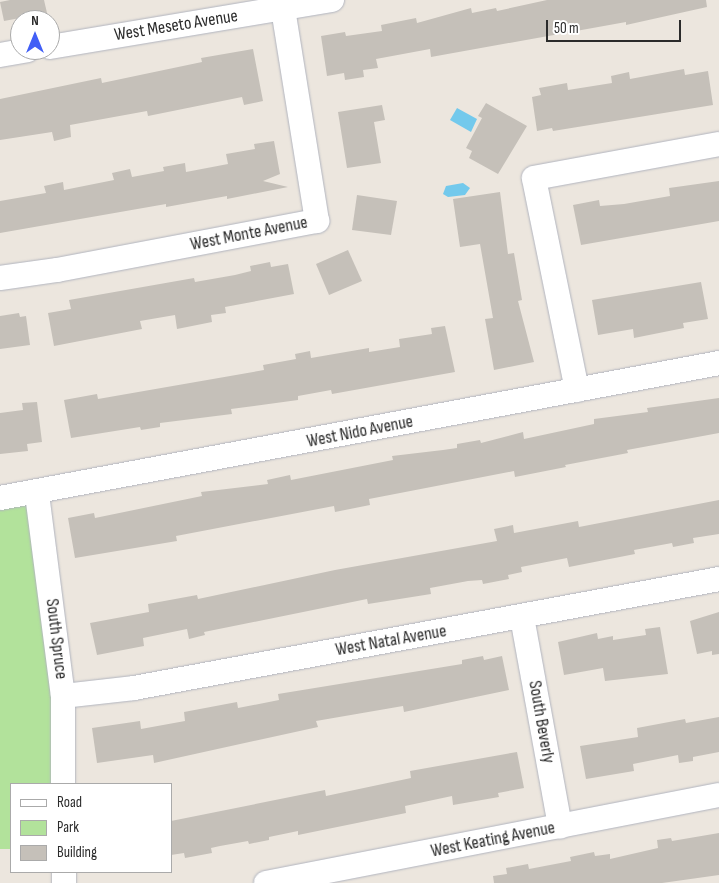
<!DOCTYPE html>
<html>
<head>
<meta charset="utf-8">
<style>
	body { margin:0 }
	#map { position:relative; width:719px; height:883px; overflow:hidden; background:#ece6de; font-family:"Sofia Sans Condensed",sans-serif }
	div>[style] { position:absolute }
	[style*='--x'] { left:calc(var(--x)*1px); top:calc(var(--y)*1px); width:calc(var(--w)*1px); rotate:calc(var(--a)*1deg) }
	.green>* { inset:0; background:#b2e29b }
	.water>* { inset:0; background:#73c9ec }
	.building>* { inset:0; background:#c5c0b9 }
	.roads { filter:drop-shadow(0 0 1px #b1b4be) drop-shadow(0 0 1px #b1b4be) }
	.minor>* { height:24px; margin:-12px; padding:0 12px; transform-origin:12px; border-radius:12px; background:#fff }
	span { translate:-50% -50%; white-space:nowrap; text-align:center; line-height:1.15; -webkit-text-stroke:4px #fff; paint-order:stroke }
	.street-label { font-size:18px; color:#2b2b2b }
	.legend { position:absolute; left:10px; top:783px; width:162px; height:90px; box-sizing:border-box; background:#fff; border:1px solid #aaa; margin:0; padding:6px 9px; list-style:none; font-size:15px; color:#2b2b2b }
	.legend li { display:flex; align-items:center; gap:10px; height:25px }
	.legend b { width:25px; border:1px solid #aaa }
	.north { position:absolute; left:10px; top:10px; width:50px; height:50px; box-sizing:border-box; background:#fff; border:1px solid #aaa; border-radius:50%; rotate:0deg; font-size:14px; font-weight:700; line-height:20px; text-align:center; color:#2b2b2b }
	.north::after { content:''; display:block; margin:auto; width:18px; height:22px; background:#415ff6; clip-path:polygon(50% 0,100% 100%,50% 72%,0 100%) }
	.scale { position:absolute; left:546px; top:20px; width:135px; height:22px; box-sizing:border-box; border:2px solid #2b2b2b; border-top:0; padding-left:6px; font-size:15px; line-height:18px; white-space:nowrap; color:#2b2b2b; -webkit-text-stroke:4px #fff; paint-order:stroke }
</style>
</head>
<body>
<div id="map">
	<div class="green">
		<div style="clip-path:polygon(37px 494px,63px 784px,11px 784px,11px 849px,0 849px,0 498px)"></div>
	</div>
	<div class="water">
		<div style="clip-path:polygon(457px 108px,477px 119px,471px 132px,450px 120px)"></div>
		<div style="clip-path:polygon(463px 183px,470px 188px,465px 195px,448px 197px,443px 194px,446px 186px)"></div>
	</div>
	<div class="building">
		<div style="clip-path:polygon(10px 0,44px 0,47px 13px,4px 21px,0 2px)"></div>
		<div style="clip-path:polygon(547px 0,706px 0,707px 7px,626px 25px,626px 22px,431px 57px,430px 49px,376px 59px,378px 68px,363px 70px,364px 77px,345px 80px,344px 73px,327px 76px,321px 36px,345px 32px,346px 36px,382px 31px,381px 25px,416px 18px,417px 23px,471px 8px,472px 13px,496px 8px,497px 11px)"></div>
		<div style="clip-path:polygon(253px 49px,263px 101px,244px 105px,242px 97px,148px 116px,147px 111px,70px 125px,71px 137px,54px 141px,52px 132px,0 140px,0 99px,101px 78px,102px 83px,140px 75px,202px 62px,201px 58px)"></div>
		<div style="clip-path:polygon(684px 69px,685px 75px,708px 71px,713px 105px,553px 131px,552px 128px,537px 131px,532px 97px,541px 95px,539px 88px,567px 83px,568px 90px,612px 83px,611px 76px,629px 72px,630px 79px)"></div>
		<div style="clip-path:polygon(486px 103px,527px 126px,498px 174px,469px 158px,472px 151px,466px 148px,482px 118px,478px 116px)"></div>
		<div style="clip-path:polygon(382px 105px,385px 120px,374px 122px,381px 163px,347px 168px,338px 112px)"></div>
		<div style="clip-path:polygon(274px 141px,280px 174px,263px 181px,288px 187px,227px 199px,227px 196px,166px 207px,166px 204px,0 233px,0 201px,46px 193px,44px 186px,63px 182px,64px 190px,114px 180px,112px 173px,130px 169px,132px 177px,164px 171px,163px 167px,185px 163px,186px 172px,228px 164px,226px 154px,255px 149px,254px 144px)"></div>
		<div style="clip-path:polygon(719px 181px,719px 221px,581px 245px,573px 205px,599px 200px,600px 206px,624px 204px,670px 196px,669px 188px)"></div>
		<div style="clip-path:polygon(500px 192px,508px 254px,514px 253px,522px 300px,518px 301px,534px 362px,494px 370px,485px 319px,493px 318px,480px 244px,460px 247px,453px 199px)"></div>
		<div style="clip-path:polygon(357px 195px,397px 201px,391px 235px,352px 230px)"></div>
		<div style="clip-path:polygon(348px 250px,362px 281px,329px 295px,316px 264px)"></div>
		<div style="clip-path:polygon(270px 262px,271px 267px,288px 264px,294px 294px,225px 307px,226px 313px,211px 315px,212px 322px,177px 329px,175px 315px,140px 321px,142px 329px,54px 346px,48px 313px,71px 309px,69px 300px,194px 278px,195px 282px,235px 275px,251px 271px,250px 266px)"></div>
		<div style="clip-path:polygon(701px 282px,708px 319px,683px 323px,684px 328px,634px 338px,633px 329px,598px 335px,592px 300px)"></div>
		<div style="clip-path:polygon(19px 313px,20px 317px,26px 316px,30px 345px,0 349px,0 316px)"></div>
		<div style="clip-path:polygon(445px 326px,455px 372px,332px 394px,331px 390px,298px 396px,298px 400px,231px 409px,232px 414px,160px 423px,160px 427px,141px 430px,140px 427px,71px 438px,64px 400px,97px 394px,98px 399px,264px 370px,263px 365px,296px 359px,295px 354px,310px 351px,311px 358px,369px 348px,369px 352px,400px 347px,399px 339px,432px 334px,431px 328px)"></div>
		<div style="clip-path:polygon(719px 398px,719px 433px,627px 450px,628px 453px,565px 465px,566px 467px,515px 477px,514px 471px,369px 499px,370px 505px,335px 512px,334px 506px,176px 536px,177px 541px,75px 558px,68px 518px,94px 513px,95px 518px,202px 496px,201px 492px,268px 484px,267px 480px,290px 475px,291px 480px,393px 460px,392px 456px,443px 450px,457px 448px,457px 444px,480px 440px,481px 443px,523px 432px,524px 439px,594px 424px,594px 419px,648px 412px,647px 408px)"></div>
		<div style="clip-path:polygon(37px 402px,42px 442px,27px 444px,28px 451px,0 454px,0 413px,23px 410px,22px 403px)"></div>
		<div style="clip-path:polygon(719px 500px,719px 534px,693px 538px,694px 543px,673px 547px,672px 543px,634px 550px,635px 554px,569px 567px,567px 558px,521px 567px,522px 572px,508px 575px,509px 579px,483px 584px,482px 580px,468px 581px,430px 588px,431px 594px,368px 604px,367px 599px,204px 632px,205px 635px,189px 639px,187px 629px,143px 638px,144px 646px,97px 655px,90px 623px,149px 612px,148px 604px,197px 595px,198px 599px,335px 570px,497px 541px,494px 529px,513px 525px,514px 533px,578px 521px,579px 527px)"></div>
		<div style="clip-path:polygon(719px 612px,719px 654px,712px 655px,712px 651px,697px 654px,690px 621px)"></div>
		<div style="clip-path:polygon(660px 627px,668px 674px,605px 681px,603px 668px,564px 675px,558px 642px,597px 633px,598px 639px,613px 636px,613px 640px,646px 635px,645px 629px)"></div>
		<div style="clip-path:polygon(483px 656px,484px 660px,502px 656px,509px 690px,404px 712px,403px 706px,316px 721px,318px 727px,154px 763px,153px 755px,97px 763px,92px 728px,140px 721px,141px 729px,185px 721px,184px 712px,237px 702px,238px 708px,279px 700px,278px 694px,462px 664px,462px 660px)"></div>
		<div style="clip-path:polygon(719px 717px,719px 752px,693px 757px,693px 761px,679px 763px,678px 755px,633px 764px,634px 771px,586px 779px,580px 746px,638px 737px,637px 728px,685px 719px,686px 723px)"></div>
		<div style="clip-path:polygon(517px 752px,524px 788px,498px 793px,499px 797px,453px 805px,452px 796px,405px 806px,406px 813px,298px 835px,298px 831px,269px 837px,269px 840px,249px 844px,248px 841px,220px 846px,211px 848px,212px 853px,185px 858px,184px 853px,171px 855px,171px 821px,325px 790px,326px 796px,411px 778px,410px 771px)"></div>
		<div style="clip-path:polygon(719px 833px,719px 875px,662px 883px,494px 883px,493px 876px,507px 874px,506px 868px,528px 864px,529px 869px,571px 861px,570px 857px,594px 852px,595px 856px,610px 854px,610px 859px,658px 848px,657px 840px,671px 838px,672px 841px)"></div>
	</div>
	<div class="roads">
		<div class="minor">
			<div style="--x:50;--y:47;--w:286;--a:-9.5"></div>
			<div style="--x:0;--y:55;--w:28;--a:-10"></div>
			<div style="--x:0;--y:278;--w:58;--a:-8"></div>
			<div style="--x:57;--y:270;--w:265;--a:-10.7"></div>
			<div style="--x:317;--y:221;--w:215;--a:-99.1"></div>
			<div style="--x:577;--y:390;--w:216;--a:-101.5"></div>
			<div style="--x:534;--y:178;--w:188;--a:-10.4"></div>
			<div style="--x:37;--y:494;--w:204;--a:82.7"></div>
			<div style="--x:63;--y:696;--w:88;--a:90"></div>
			<div style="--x:0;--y:498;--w:732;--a:-10.63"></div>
			<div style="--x:522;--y:617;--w:213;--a:79.7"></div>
			<div style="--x:63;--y:696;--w:71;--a:-6.4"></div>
			<div style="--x:134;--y:688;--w:595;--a:-10.55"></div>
			<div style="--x:64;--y:872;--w:11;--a:90"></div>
			<div style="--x:266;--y:883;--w:461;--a:-11"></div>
		</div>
	</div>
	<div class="street-label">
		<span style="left:176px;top:26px;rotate:-9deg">West Meseto Avenue</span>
		<span style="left:249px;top:234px;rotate:-11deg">West Monte Avenue</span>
		<span style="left:360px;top:432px;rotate:-11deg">West Nido Avenue</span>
		<span style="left:56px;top:639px;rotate:83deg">South Spruce</span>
		<span style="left:391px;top:641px;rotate:-10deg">West Natal Avenue</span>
		<span style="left:541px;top:722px;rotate:80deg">South Beverly</span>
		<span style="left:493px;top:840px;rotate:-11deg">West Keating Avenue</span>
	</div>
	<ul class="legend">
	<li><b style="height:6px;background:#fff"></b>Road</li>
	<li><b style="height:14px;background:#b2e29b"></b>Park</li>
	<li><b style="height:14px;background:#c5c0b9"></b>Building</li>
	</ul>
	<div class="north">N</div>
	<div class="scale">50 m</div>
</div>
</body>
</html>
